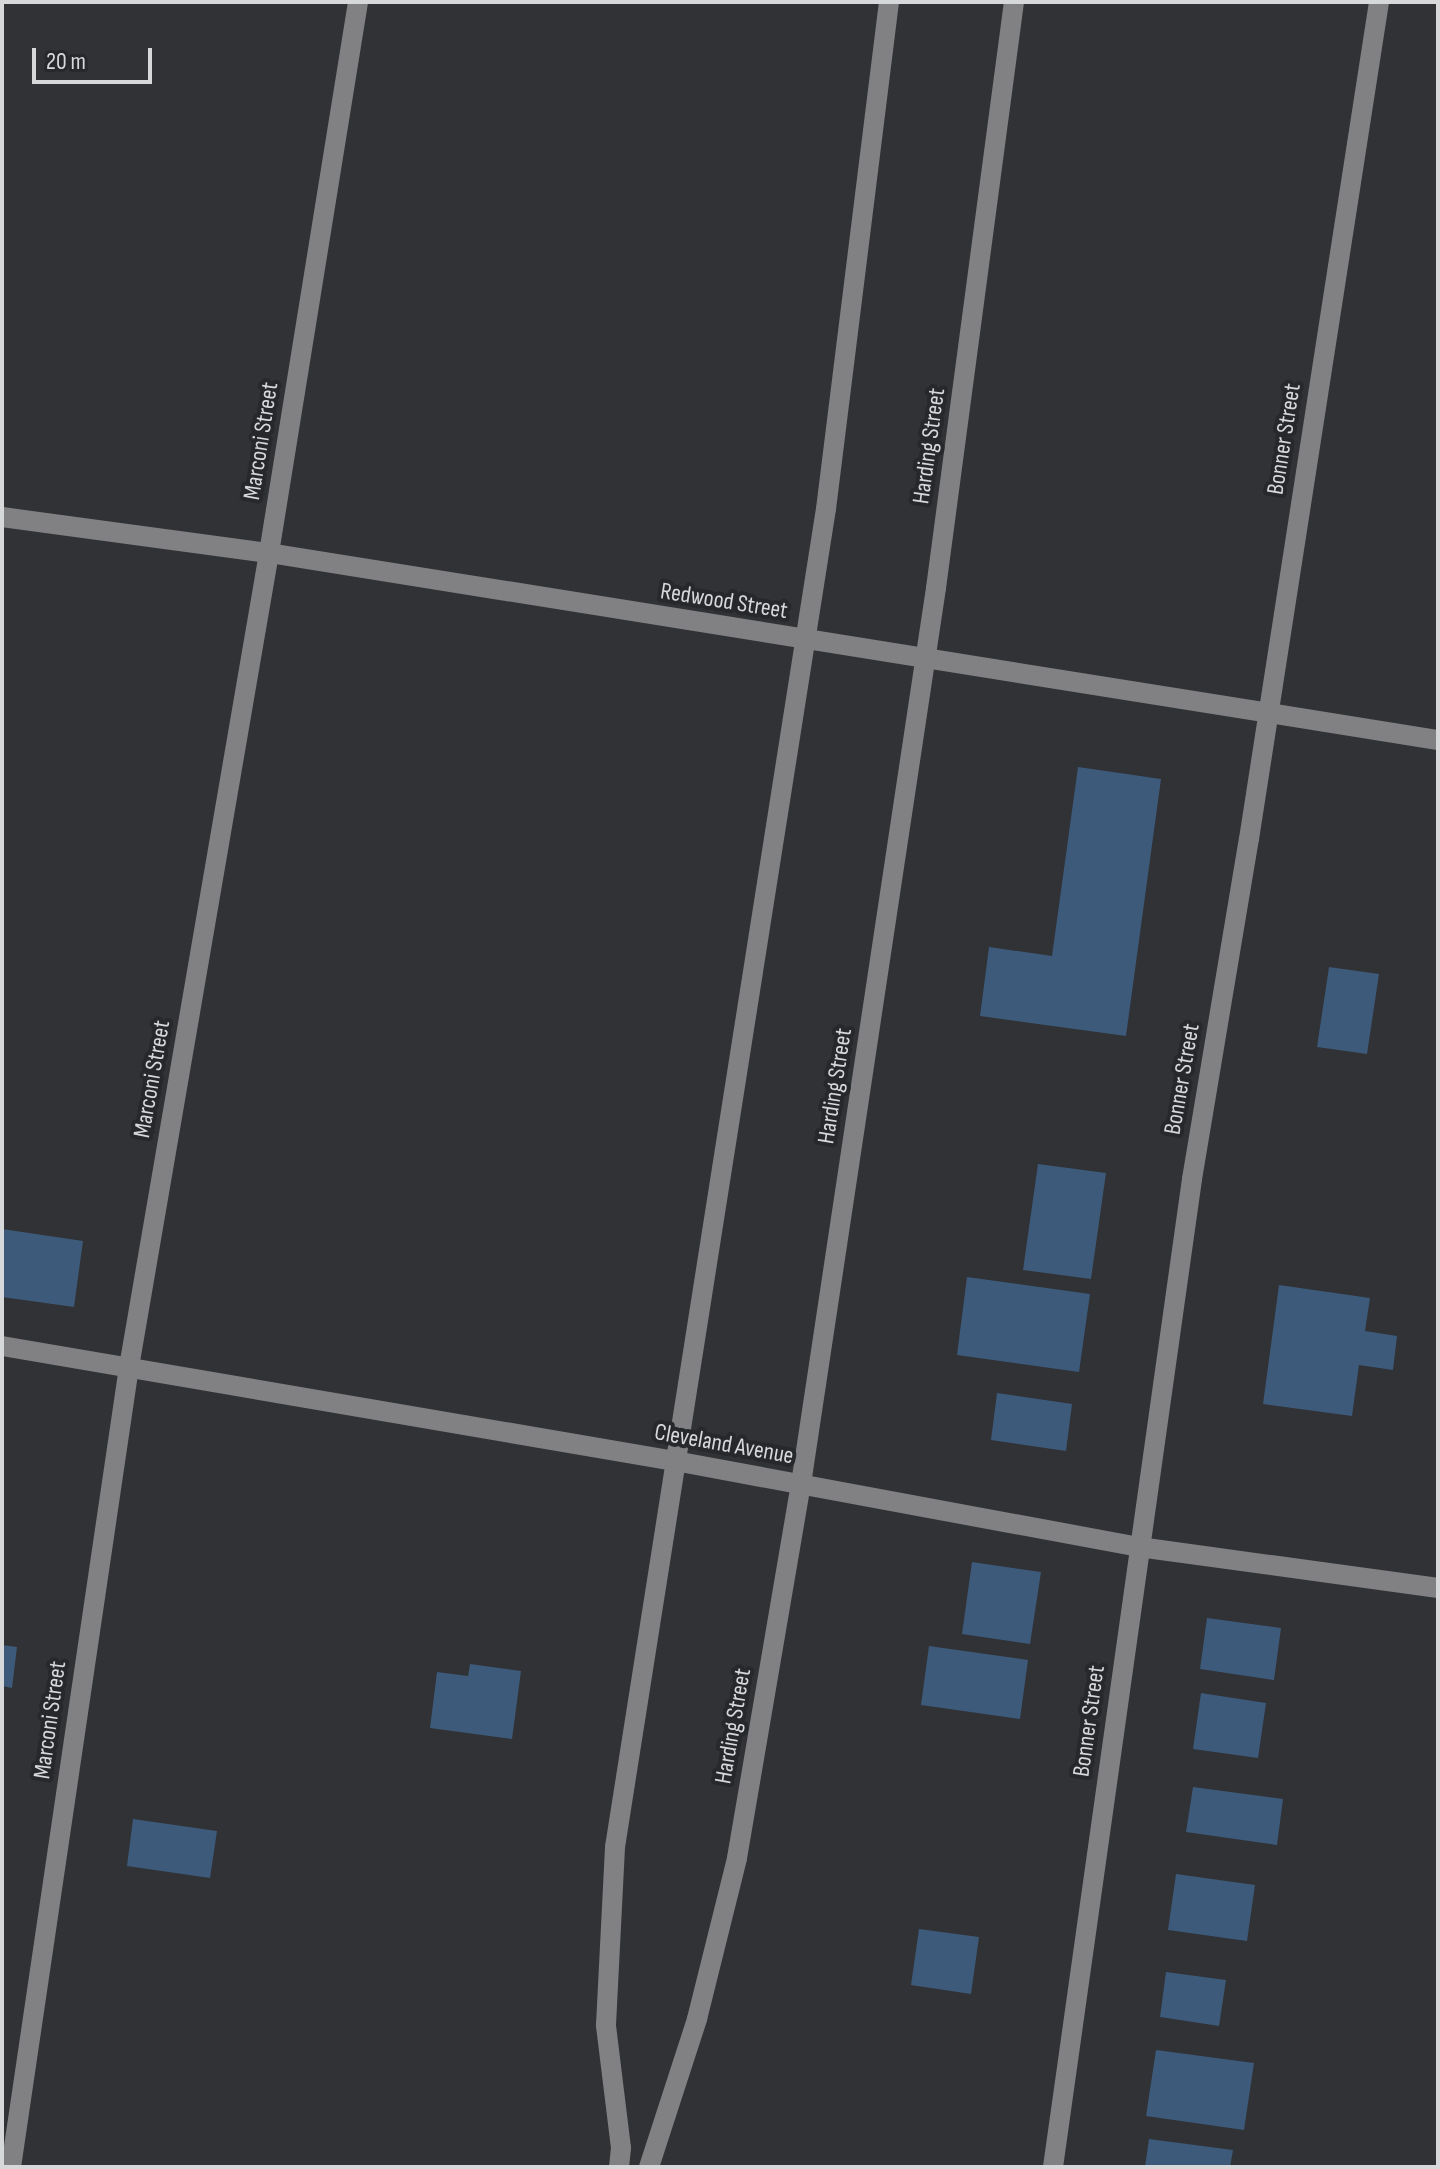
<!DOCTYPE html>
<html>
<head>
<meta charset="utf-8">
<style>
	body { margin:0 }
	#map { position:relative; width:1440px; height:2169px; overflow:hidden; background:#303235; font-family:"Sofia Sans Condensed",sans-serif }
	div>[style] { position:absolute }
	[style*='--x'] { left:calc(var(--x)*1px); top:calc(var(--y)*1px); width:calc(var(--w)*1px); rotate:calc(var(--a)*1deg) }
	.building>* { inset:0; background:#3d5a7a }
	.minor>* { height:20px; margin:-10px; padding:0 10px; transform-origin:10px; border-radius:10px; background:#818183 }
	span { translate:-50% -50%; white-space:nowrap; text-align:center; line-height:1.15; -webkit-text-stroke:8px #26282b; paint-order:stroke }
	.street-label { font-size:24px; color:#d7d8da }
	.frame { position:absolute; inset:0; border:4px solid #d7d8da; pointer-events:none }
	.scale { position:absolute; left:32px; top:48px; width:120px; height:36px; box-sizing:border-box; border:4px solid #d7d8da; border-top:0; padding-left:10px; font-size:24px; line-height:28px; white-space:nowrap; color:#d7d8da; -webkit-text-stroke:6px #26282b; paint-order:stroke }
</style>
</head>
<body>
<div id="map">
	<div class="building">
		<div style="clip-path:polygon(1078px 767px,1161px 779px,1126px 1036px,980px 1016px,989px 947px,1052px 956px)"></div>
		<div style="clip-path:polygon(1329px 967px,1379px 974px,1367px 1054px,1317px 1047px)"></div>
		<div style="clip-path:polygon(1038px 1164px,1106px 1173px,1091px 1279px,1023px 1270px)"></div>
		<div style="clip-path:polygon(2px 1229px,83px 1241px,74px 1307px,2px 1297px)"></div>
		<div style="clip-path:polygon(967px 1277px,1090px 1294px,1079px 1372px,957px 1355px)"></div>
		<div style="clip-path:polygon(1279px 1285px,1370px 1298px,1365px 1331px,1397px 1336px,1393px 1370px,1359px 1365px,1352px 1416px,1263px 1404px)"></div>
		<div style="clip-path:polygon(997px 1393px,1072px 1404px,1066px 1451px,991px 1440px)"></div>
		<div style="clip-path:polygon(972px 1562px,1041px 1572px,1030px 1644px,962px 1634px)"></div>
		<div style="clip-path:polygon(1207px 1618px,1281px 1628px,1274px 1680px,1200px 1669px)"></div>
		<div style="clip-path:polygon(2px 1645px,17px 1647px,12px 1688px,2px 1686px)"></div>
		<div style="clip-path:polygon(929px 1646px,1028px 1660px,1020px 1719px,921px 1705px)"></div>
		<div style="clip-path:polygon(470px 1664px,521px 1671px,512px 1739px,430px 1728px,437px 1672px,468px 1676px)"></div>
		<div style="clip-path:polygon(1201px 1693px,1266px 1703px,1258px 1758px,1193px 1749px)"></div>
		<div style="clip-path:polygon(1193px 1787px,1283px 1799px,1277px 1845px,1186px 1832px)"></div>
		<div style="clip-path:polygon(133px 1819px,217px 1831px,210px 1878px,127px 1866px)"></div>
		<div style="clip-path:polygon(1176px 1874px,1255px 1885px,1247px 1941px,1168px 1930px)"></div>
		<div style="clip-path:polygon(919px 1929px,979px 1937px,971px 1994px,911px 1985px)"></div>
		<div style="clip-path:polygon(1166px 1972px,1226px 1980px,1219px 2026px,1160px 2017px)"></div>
		<div style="clip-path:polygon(1156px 2050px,1254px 2063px,1244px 2130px,1146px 2116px)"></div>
		<div style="clip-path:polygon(1149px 2139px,1233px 2150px,1230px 2167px,1145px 2167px)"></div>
	</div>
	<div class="minor">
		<div style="--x:2;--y:517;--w:269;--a:7.7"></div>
		<div style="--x:269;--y:553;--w:1184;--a:9.09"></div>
		<div style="--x:2;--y:1346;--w:683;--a:9.7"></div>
		<div style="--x:675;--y:1461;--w:472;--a:10.5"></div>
		<div style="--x:1139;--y:1547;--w:302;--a:7.8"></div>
		<div style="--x:11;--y:2167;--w:809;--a:-81.61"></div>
		<div style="--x:129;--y:1367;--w:826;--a:-80.24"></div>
		<div style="--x:269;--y:553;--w:558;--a:-80.82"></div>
		<div style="--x:619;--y:2167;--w:19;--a:-84"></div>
		<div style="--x:621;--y:2148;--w:124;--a:-97"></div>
		<div style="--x:606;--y:2025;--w:178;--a:-87.1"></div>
		<div style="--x:615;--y:1847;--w:1355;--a:-81.04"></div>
		<div style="--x:826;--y:509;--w:511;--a:-82.92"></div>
		<div style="--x:649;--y:2167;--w:156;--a:-72"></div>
		<div style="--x:697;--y:2019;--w:166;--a:-76"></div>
		<div style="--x:737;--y:1858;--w:379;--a:-80.3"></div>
		<div style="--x:801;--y:1484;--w:906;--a:-81.43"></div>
		<div style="--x:936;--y:588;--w:591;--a:-82.42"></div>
		<div style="--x:1053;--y:2167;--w:998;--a:-81.99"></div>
		<div style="--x:1192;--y:1179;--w:345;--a:-80.5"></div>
		<div style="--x:1249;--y:839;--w:847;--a:-81.17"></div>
	</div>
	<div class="street-label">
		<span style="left:1284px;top:439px;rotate:-81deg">Bonner Street</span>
		<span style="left:261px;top:441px;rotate:-81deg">Marconi Street</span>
		<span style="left:929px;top:446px;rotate:-82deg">Harding Street</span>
		<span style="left:724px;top:601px;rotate:9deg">Redwood Street</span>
		<span style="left:152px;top:1079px;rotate:-80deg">Marconi Street</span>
		<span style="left:1182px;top:1079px;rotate:-80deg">Bonner Street</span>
		<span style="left:835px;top:1086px;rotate:-81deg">Harding Street</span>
		<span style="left:724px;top:1444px;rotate:10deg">Cleveland Avenue</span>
		<span style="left:50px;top:1720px;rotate:-82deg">Marconi Street</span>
		<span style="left:1089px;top:1721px;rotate:-82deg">Bonner Street</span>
		<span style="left:733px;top:1726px;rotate:-80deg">Harding Street</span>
	</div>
	<div class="frame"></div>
	<div class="scale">20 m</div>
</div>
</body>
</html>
